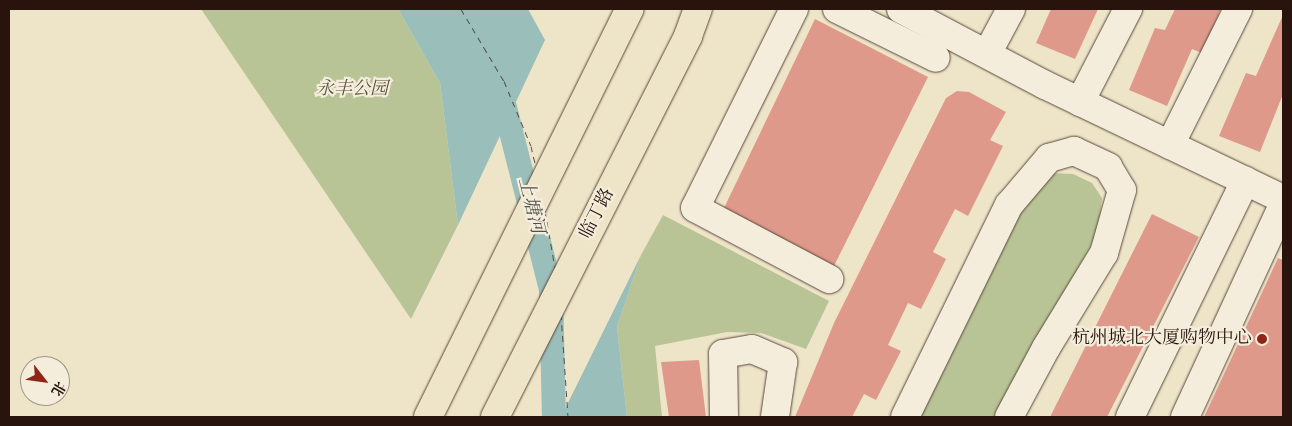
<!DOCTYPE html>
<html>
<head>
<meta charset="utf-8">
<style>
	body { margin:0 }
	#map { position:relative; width:1292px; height:426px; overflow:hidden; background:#eee4c8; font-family:"Sorts Mill Goudy","Noto Serif SC",serif }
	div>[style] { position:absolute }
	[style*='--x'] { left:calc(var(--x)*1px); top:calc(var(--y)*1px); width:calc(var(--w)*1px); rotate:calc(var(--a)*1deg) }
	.green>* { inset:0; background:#b8c496 }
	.water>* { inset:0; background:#9abeba }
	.canal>* { height:24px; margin:-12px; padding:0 12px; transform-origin:12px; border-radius:12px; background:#9abeba }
	.ferry>* { height:1px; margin-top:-0.5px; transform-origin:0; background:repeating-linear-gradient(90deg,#505049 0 6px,transparent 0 11px) }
	.building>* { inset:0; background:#df998b }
	.roads { filter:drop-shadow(0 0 1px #5a483b) drop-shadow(0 0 1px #5a483b) }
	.minor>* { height:28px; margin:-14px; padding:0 14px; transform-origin:14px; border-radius:14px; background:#f4eddb }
	.major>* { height:28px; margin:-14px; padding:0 14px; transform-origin:14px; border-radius:14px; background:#eee4c8 }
	.dots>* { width:14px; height:14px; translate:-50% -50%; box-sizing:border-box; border:2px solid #f4eddb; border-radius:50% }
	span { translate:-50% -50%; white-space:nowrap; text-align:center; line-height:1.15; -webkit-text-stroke:4.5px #f4eddb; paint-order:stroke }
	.park-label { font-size:18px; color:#5a523c; font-style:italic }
	.street-label { font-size:18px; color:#28140c }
	.poi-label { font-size:18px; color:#28140c }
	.right { translate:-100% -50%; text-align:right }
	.water-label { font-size:19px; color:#505049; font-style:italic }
	.frame { position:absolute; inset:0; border:10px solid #28140c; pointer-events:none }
	.north { position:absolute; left:20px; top:356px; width:50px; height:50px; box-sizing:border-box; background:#f4eddb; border:1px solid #a29688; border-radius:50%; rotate:120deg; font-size:14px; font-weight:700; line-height:20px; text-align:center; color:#28140c }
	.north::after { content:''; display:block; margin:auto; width:18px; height:22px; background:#8f2418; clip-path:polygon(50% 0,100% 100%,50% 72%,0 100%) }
</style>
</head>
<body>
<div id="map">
	<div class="green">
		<div style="clip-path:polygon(201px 9px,398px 9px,440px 83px,458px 225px,411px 319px)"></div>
		<div style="clip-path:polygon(1051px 173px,1073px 174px,1092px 183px,1102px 198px,1099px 224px,1091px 246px,1040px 333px,996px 417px,915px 417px,1018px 215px)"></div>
		<div style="clip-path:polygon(663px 215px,829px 301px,806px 349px,761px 333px,727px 332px,655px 346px,662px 417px,627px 417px,617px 327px,641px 255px)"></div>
	</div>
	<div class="water">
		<div style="clip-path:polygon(398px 9px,528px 9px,545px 40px,458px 225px,440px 83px)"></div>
		<div style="clip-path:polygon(641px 255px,617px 327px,627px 417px,561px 417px)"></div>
	</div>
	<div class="canal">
		<div style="--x:500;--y:88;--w:207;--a:75.8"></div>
		<div style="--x:551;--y:289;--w:128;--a:88.7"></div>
	</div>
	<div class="ferry">
		<div style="--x:461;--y:9;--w:84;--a:59.2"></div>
		<div style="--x:504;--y:81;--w:70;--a:67.4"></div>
		<div style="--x:531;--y:146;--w:23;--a:77"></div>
		<div style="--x:545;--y:211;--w:58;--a:80"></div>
		<div style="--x:561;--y:314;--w:103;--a:86.1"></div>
	</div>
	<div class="building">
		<div style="clip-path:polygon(1051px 9px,1098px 9px,1075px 59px,1036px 43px)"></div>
		<div style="clip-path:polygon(1175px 9px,1221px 9px,1202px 53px,1192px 49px,1167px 106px,1129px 90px,1155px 28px,1165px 30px)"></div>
		<div style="clip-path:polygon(1283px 15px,1283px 94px,1260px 152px,1219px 136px,1246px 73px,1256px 76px)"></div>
		<div style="clip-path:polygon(815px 19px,928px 77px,834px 266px,724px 208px)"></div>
		<div style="clip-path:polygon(957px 91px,969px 92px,1006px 112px,990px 140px,1003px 146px,968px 216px,955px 209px,933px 252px,946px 259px,921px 309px,908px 303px,888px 345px,901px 351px,876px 400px,864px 394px,852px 417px,795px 417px,834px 323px,946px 98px)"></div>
		<div style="clip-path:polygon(1152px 214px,1199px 237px,1107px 417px,1050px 417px)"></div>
		<div style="clip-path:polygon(1278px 258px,1283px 260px,1283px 417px,1204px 417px)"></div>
		<div style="clip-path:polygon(699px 360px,706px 417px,669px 417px,661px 362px)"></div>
	</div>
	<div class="roads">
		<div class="minor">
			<div style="--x:794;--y:9;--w:222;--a:116.4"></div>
			<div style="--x:695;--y:208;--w:152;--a:27.9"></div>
			<div style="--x:837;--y:9;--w:110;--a:26.3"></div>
			<div style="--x:901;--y:9;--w:163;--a:27.8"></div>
			<div style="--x:1045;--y:85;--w:264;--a:25.6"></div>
			<div style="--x:987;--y:54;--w:51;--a:-61.9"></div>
			<div style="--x:1080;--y:102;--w:105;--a:-62.7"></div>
			<div style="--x:1170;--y:145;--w:152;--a:-63.4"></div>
			<div style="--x:724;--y:417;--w:63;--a:-90.9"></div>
			<div style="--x:723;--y:354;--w:29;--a:-10"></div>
			<div style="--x:752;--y:349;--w:34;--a:23"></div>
			<div style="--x:783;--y:362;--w:56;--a:98.3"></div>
			<div style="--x:905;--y:417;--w:236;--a:-63.9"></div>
			<div style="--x:1009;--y:205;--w:62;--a:-49.6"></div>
			<div style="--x:1049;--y:158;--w:26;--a:-16"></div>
			<div style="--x:1074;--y:151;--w:38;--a:25"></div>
			<div style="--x:1108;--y:167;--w:27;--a:59"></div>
			<div style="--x:1122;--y:190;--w:66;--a:105.9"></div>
			<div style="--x:1104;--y:253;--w:111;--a:121.4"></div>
			<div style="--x:1046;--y:348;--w:78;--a:118.2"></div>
			<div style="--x:1130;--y:417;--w:263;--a:-64"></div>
			<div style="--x:1185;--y:417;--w:234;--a:-65.2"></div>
		</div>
		<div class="major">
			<div style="--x:428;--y:417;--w:455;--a:-63.7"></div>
			<div style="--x:495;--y:417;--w:427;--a:-63.1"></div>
			<div style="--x:688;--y:36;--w:29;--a:-70"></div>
		</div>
	</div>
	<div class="dots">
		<div style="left:1262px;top:339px;background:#8f2418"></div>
	</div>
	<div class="park-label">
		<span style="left:352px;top:90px">永丰公园</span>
	</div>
	<div class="street-label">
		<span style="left:598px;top:214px;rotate:-63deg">临丁路</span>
	</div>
	<div class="poi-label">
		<span class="right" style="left:1252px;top:339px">杭州城北大厦购物中心</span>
	</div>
	<div class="water-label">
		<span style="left:530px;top:206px;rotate:76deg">上塘河</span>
	</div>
	<div class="frame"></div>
	<div class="north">北</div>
</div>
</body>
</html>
